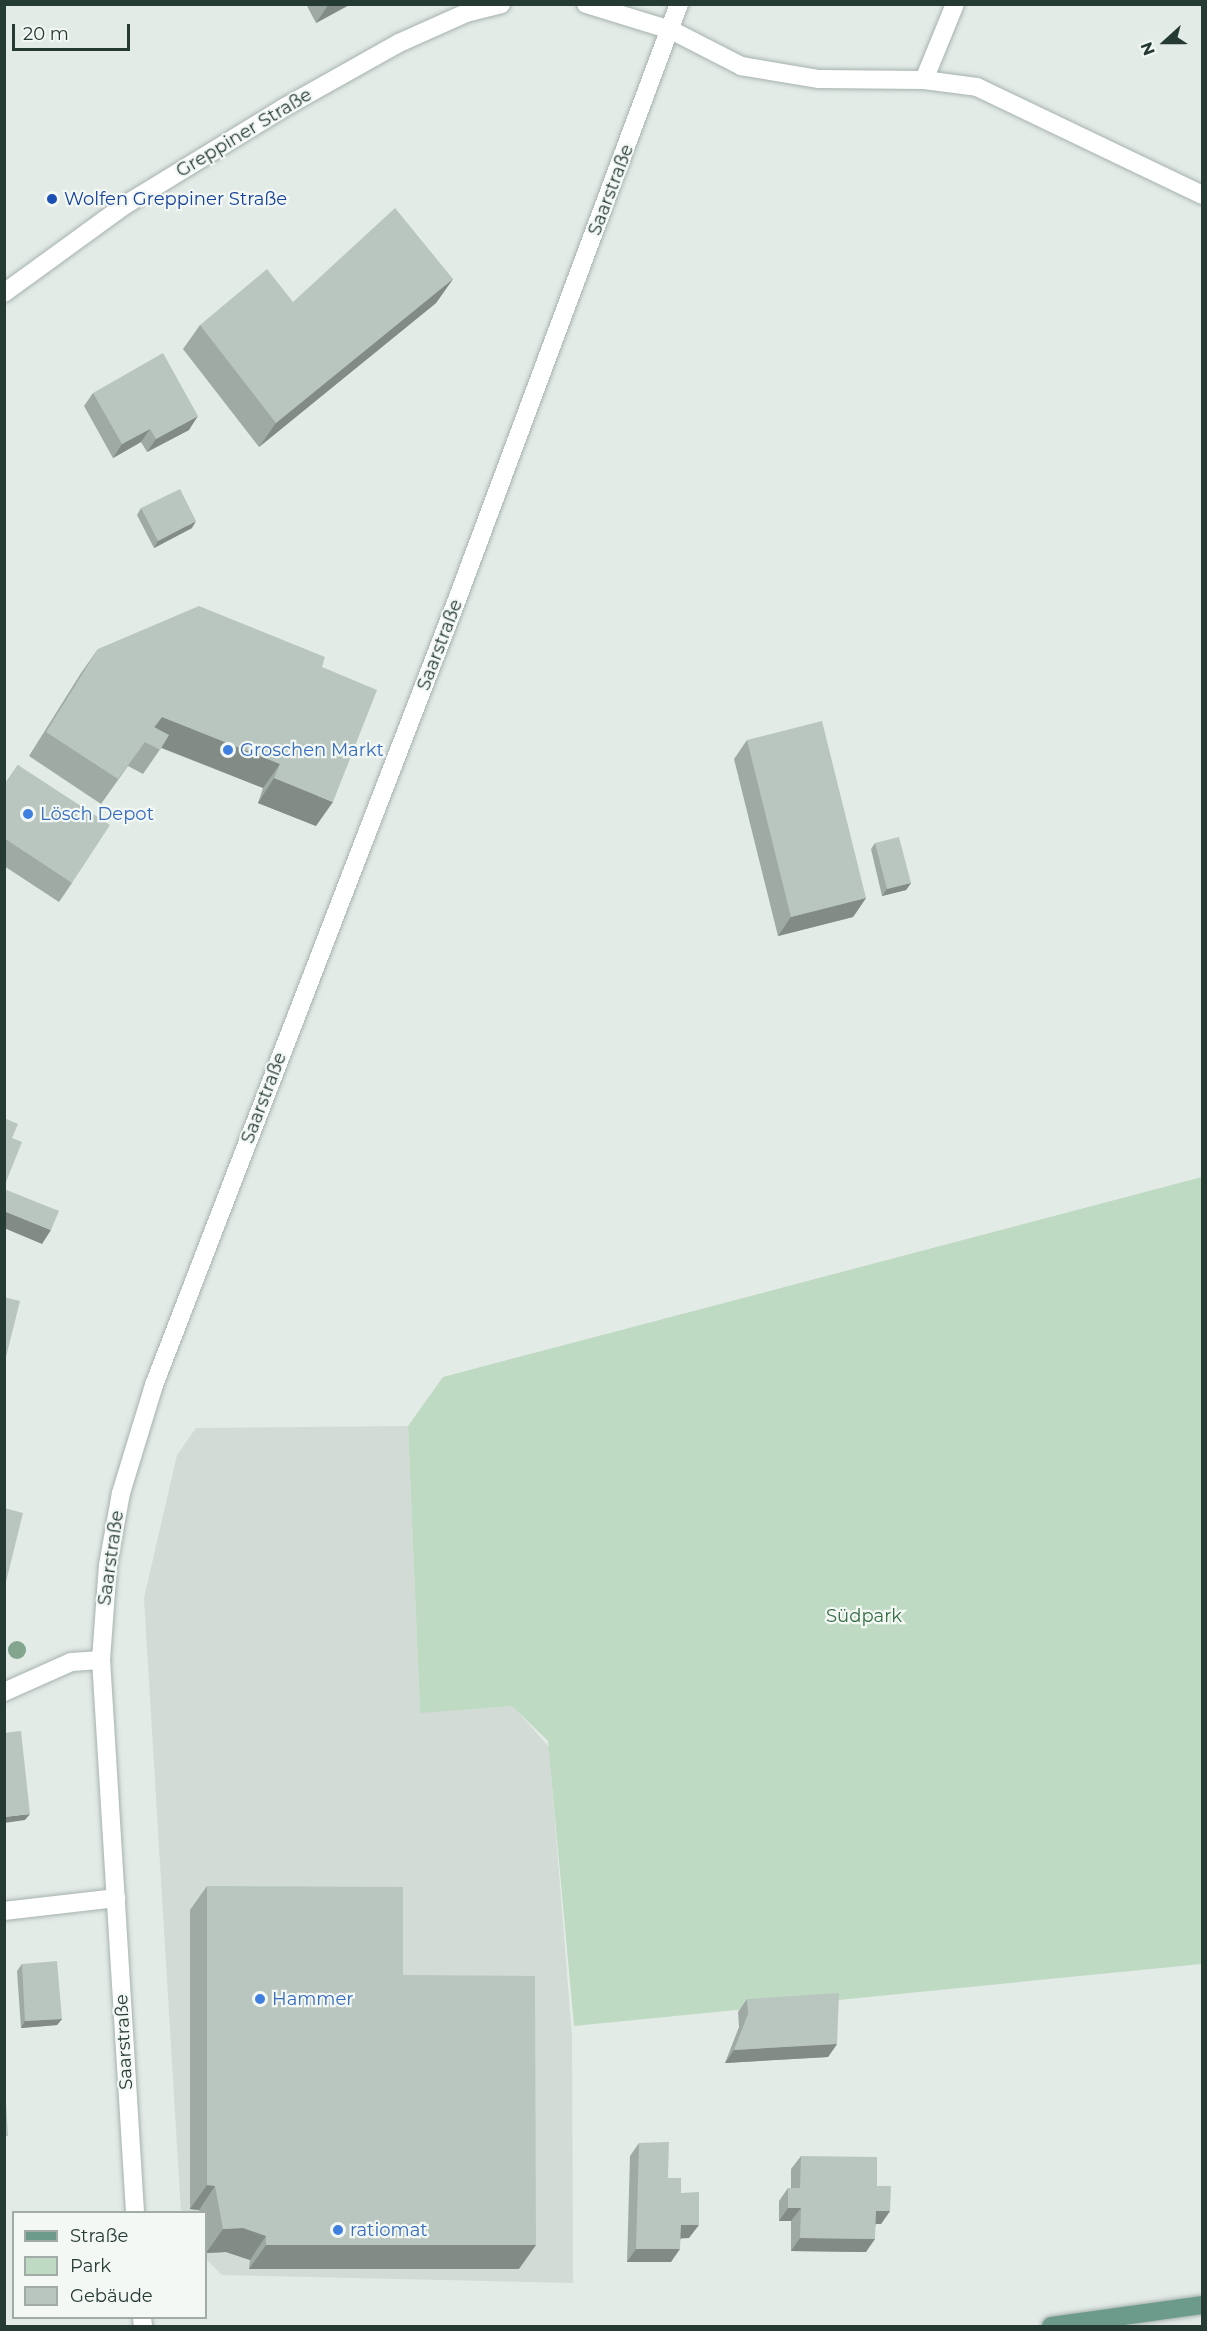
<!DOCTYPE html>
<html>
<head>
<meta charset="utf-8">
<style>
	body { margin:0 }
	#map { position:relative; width:1207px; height:2331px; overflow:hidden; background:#e3ebe7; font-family:Montserrat,sans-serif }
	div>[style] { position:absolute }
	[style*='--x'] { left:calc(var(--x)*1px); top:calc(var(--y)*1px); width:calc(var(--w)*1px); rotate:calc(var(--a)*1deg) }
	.built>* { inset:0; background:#d2dbd6 }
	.green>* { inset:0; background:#bfdac3 }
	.roads { filter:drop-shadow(0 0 2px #a6b2ad) drop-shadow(0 0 2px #a6b2ad) }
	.lane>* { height:18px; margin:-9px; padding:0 9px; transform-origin:9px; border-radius:9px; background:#fff }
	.street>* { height:18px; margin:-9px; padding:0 9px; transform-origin:9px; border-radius:9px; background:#fff }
	.secondary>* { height:18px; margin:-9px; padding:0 9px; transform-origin:9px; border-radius:9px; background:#fff }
	.primary>* { height:18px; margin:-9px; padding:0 9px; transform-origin:9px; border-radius:9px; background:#6d9b8b }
	.trees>* { width:18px; height:18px; margin:-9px; border-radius:50%; background:#83a58d }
	.wall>* { inset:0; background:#9faaa5 }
	.shaded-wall>* { inset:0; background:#828b86 }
	.building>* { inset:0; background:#b9c6c0 }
	.dots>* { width:16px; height:16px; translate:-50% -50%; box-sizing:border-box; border:3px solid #f3f8f5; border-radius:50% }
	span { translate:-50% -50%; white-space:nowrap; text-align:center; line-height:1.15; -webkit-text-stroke:4.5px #f3f8f5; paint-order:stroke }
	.street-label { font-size:18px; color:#253a33 }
	.transit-label { font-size:18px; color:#164399 }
	.left { translate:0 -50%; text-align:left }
	.shop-label { font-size:18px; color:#366cbe }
	.park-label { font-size:18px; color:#346c44 }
	.frame { position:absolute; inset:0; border:6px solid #253a33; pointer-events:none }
	.legend { position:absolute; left:12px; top:2211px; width:195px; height:108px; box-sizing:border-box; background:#f3f8f5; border:2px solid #a1aca7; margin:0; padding:8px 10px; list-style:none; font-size:18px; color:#253a33 }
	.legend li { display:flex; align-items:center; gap:12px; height:30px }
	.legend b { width:30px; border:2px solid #a1aca7 }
	.north { position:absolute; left:1135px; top:12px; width:60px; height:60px; -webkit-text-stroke:4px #f3f8f5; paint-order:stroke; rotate:249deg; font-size:16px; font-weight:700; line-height:24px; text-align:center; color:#253a33 }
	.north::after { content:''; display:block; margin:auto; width:21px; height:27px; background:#253a33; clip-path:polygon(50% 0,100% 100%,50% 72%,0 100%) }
	.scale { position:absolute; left:12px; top:24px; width:118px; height:27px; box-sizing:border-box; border:3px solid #253a33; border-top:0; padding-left:8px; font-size:18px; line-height:21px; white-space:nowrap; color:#253a33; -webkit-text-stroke:4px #f3f8f5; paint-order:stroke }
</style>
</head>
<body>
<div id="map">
	<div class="built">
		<div style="clip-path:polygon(408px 1426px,420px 1712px,513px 1706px,549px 1747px,572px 2036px,573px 2283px,222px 2275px,206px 2259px,206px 2212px,181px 2212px,144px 1598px,177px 1455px,196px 1428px)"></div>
	</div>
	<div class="green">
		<div style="clip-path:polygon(1202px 1177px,1202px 1964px,574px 2026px,548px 1741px,512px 1706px,420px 1713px,408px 1426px,443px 1377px)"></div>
	</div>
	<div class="roads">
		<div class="lane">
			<div style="--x:671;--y:30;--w:79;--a:27.2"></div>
			<div style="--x:741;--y:66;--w:79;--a:9.5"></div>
			<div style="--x:819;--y:79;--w:105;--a:0.5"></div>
			<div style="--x:924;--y:80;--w:82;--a:-67.8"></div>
			<div style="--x:924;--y:80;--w:53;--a:7.5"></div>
			<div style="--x:977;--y:87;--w:250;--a:25.6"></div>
			<div style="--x:4;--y:1692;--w:73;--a:-24.1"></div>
			<div style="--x:71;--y:1662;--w:30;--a:-4"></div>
			<div style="--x:4;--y:1911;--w:113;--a:-6.6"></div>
		</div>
		<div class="street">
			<div style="--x:586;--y:4;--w:89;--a:17"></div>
			<div style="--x:4;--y:293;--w:150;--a:-36"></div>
			<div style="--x:125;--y:205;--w:188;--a:-31.5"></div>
			<div style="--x:285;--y:107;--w:131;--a:-29.3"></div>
			<div style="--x:399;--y:43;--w:73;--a:-24.1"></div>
			<div style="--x:466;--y:13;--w:36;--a:-14"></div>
		</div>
		<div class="secondary">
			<div style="--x:135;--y:2212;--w:553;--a:-93.52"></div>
			<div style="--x:101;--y:1660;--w:95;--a:-85.8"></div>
			<div style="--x:108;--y:1565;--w:73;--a:-79.8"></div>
			<div style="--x:121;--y:1493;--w:113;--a:-73"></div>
			<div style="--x:154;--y:1385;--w:845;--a:-68.9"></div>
			<div style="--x:458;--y:597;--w:633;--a:-69.56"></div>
			<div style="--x:142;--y:2318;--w:8;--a:83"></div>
		</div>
		<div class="primary">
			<div style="--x:1051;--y:2326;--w:152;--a:-7.9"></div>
		</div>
	</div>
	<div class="trees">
		<div style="left:17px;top:1650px"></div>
	</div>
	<div class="wall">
		<div style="clip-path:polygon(306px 4px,351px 4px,316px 23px)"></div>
		<div style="clip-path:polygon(453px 279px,436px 303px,259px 447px,183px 349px,200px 325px,293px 302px)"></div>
		<div style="clip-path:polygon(93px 393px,189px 430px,147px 452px,141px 442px,113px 458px,84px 406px)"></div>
		<div style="clip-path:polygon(141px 508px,192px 528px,154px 548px,137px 515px)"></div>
		<div style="clip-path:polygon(98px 649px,322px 667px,316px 826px,258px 803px,263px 788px,161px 748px,143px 774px,128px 766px,101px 804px,29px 756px,81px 673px)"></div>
		<div style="clip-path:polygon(747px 740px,866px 898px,853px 917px,778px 936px,734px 759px)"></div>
		<div style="clip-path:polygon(18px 765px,72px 883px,59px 902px,4px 866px,4px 785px)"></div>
		<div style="clip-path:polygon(875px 843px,911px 883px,906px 890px,882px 896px,871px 849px)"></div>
		<div style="clip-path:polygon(207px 1886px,403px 1975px,519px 2269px,249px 2269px,250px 2260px,226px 2252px,206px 2253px,206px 2212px,199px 2212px,199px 2210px,190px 2209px,190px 1910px)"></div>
		<div style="clip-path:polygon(22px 1964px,62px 2019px,57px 2025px,21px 2028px,17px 1971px)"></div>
		<div style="clip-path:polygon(747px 1999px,837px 2044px,828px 2057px,725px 2063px,739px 2027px,738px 2012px)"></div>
		<div style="clip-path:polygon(639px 2143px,681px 2193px,689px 2238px,681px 2238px,671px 2262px,627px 2262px,630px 2156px)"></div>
		<div style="clip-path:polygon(801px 2156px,890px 2211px,881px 2224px,876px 2224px,866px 2252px,791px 2251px,791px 2221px,779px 2221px,779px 2201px,788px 2188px,791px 2188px,791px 2169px)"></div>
	</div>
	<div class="shaded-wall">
		<div style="clip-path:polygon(329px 4px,351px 4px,316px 23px)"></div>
		<div style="clip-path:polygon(453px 279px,436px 303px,259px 447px,276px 423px)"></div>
		<div style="clip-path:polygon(198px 416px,189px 430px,147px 452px,156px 439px)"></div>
		<div style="clip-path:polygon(150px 429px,141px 442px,113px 458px,122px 444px)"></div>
		<div style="clip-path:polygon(196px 521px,192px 528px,154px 548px,158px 541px)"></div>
		<div style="clip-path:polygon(162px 717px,280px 764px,263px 788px,145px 741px)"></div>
		<div style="clip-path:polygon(274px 778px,333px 802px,316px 826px,258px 803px)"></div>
		<div style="clip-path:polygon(911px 883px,906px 890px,882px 896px,887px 889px)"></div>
		<div style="clip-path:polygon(866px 898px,853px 917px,778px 936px,791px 917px)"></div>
		<div style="clip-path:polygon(4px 1211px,51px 1230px,42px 1244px,4px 1228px)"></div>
		<div style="clip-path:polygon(30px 1814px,25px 1820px,4px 1823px,4px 1817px)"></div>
		<div style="clip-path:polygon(62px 2019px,57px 2025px,21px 2028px,25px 2021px)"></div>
		<div style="clip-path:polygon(837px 2044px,828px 2057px,725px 2063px,734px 2050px)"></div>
		<div style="clip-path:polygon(207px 2185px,215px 2186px,199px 2210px,190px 2209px)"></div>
		<div style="clip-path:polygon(788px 2208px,801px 2208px,791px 2221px,779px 2221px)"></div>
		<div style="clip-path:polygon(876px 2211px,890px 2211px,881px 2224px,867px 2224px)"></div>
		<div style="clip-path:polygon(681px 2225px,699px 2225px,689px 2238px,672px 2239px)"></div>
		<div style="clip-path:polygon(243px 2228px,266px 2236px,250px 2260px,226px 2252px,206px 2253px,223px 2229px)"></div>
		<div style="clip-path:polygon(800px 2238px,875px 2239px,866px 2252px,791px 2251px)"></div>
		<div style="clip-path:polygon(266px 2245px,536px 2245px,519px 2269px,249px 2269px)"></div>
		<div style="clip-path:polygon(636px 2249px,680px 2249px,671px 2262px,627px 2262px)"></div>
	</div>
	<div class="building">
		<div style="clip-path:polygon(395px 208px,453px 279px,276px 423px,200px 325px,267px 269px,293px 302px)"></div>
		<div style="clip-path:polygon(163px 353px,198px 416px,156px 439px,150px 429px,122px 444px,93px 393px)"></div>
		<div style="clip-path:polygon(180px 489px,196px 521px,158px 541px,141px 508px)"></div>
		<div style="clip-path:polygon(199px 606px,325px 657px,322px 667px,377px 690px,333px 802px,274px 778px,280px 764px,162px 717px,154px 727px,169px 735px,160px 750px,145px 742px,118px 779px,46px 732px,98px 649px)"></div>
		<div style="clip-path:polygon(822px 721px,866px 898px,791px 917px,747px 740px)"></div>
		<div style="clip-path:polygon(18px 765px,110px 825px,72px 883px,4px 838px,4px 786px)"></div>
		<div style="clip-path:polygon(899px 837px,911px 883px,887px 889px,875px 843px)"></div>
		<div style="clip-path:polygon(4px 1118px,18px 1124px,12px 1138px,22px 1142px,4px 1187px)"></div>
		<div style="clip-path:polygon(4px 1189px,59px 1211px,51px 1230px,4px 1211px)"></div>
		<div style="clip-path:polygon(4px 1297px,20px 1301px,4px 1365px)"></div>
		<div style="clip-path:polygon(4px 1508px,23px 1513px,4px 1590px)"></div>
		<div style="clip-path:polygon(21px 1731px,30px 1814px,4px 1817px,4px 1733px)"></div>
		<div style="clip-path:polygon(207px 1886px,403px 1887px,403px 1975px,535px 1976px,536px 2245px,266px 2245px,266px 2236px,243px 2228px,223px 2229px,215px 2186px,207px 2185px)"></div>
		<div style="clip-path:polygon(57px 1961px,62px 2019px,25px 2021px,22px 1964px)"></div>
		<div style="clip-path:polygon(839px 1993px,837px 2044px,734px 2050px,748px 2014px,747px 1999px)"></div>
		<div style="clip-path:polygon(4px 2102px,6px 2102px,8px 2136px,4px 2136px)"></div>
		<div style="clip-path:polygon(669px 2142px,668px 2178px,681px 2178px,681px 2193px,699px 2192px,699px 2225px,681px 2225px,680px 2249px,636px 2249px,639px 2143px)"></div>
		<div style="clip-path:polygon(801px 2156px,877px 2157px,877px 2186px,891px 2186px,890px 2211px,876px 2211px,875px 2239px,800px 2238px,801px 2208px,788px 2208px,788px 2188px,800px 2188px)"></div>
	</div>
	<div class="dots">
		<div style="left:52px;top:199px;background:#1a4fb4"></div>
		<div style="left:228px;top:750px;background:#3f7fe0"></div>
		<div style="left:28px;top:814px;background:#3f7fe0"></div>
		<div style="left:260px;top:1999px;background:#3f7fe0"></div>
		<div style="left:338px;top:2230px;background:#3f7fe0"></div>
	</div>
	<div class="street-label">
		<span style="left:244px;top:133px;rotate:-31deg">Greppiner Straße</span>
		<span style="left:611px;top:190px;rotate:-69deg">Saarstraße</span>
		<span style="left:440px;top:645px;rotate:-69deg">Saarstraße</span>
		<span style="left:264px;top:1098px;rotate:-69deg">Saarstraße</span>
		<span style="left:111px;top:1558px;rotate:-82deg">Saarstraße</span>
		<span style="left:124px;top:2042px;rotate:-93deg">Saarstraße</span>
	</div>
	<div class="transit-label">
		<span class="left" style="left:64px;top:199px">Wolfen Greppiner Straße</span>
	</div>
	<div class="shop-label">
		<span class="left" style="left:240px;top:750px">Groschen Markt</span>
		<span class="left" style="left:40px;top:814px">Lösch Depot</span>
		<span class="left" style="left:272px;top:1999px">Hammer</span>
		<span class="left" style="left:350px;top:2230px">ratiomat</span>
	</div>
	<div class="park-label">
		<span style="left:864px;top:1616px">Südpark</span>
	</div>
	<div class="frame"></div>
	<ul class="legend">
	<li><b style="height:8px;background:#6d9b8b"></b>Straße</li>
	<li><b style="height:16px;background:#bfdac3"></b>Park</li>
	<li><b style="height:16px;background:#b9c6c0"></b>Gebäude</li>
	</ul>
	<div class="north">N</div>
	<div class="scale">20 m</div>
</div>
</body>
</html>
